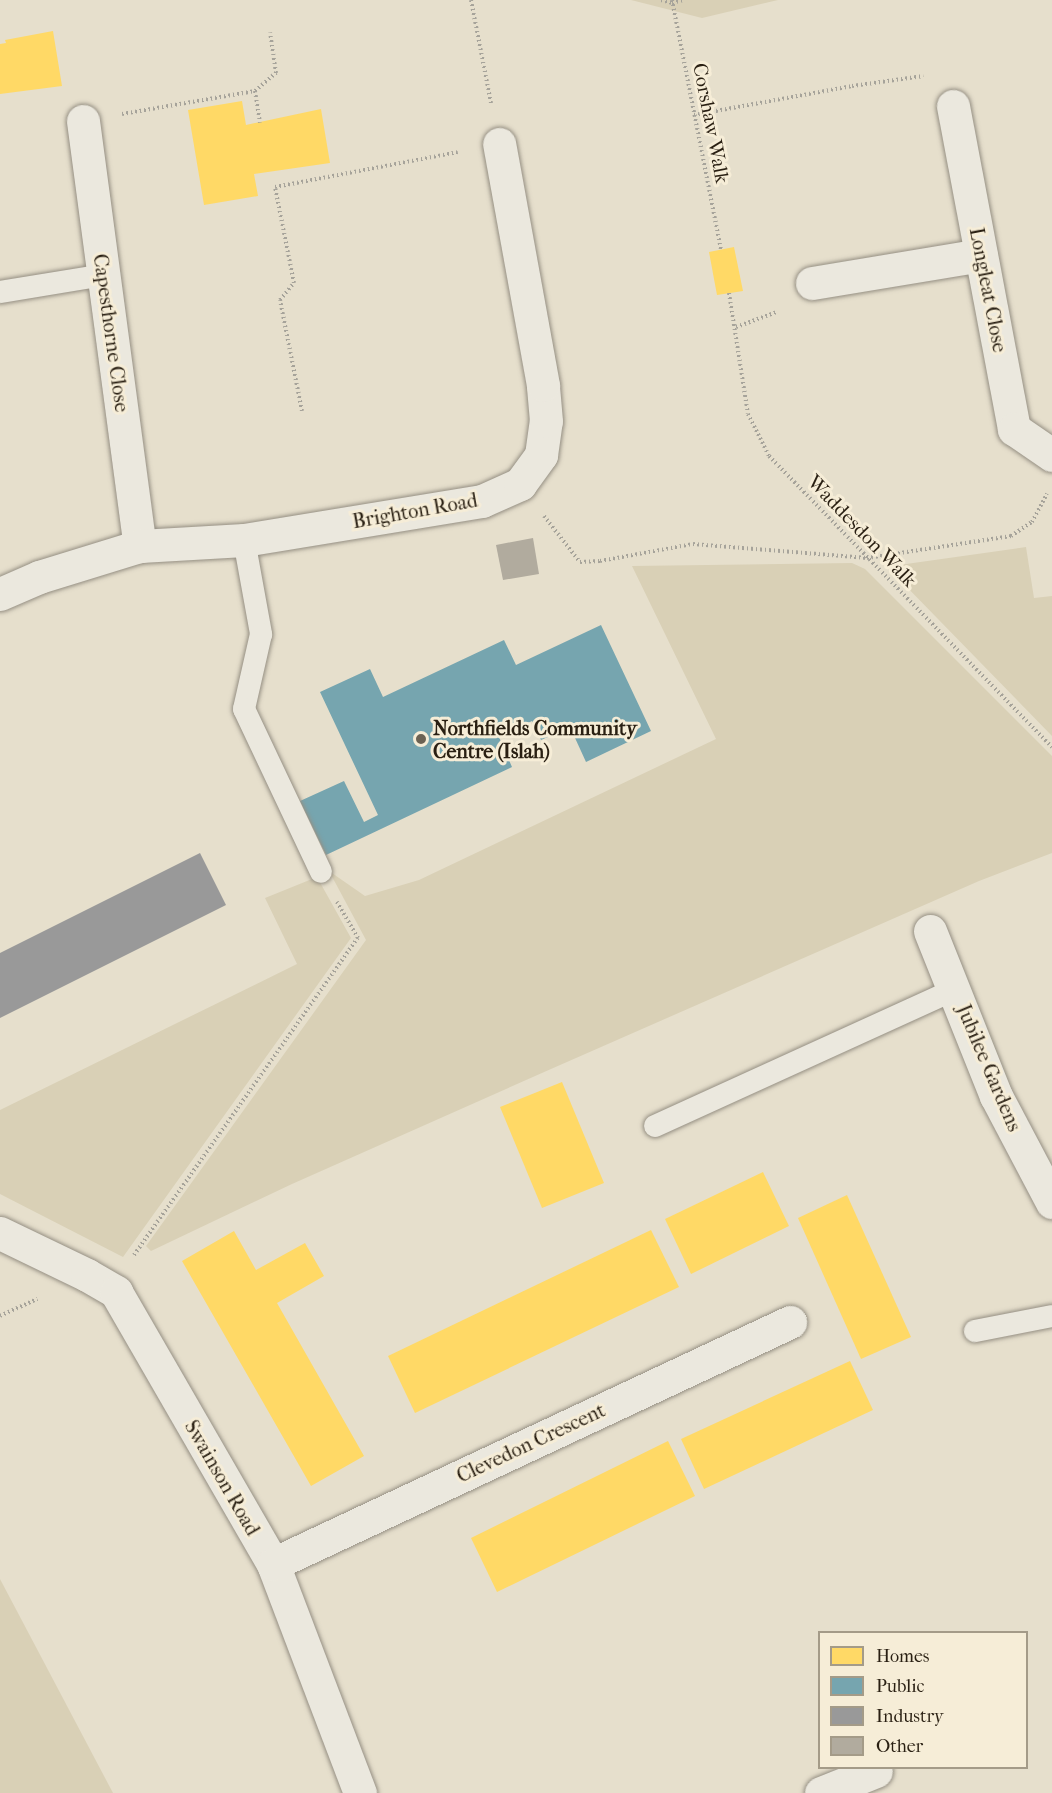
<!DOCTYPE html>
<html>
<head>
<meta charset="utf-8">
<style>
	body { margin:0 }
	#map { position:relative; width:1052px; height:1793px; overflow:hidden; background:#e6dfcc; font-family:"IM FELL French Canon",serif }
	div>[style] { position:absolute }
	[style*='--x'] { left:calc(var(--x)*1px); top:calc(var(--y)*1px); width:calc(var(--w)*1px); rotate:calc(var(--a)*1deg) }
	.green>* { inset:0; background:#d9d0b6 }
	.homes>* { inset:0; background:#ffd966 }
	.public>* { inset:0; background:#76a5af }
	.industry>* { inset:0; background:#999 }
	.building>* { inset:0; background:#b1ab9e }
	.path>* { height:4px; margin-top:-2px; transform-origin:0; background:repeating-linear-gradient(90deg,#a6a39a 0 1.5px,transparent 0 4.5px) }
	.roads { filter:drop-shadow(0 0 2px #958f83) drop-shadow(0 0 2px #958f83) }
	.lane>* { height:22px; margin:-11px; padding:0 11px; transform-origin:11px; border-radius:11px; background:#ebe8de }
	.street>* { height:33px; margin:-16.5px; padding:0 16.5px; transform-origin:16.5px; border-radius:16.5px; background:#ebe8de }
	.dots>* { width:16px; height:16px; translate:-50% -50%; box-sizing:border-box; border:3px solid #f6edd7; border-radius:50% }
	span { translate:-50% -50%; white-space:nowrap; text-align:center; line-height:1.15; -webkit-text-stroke:6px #f6edd7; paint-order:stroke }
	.street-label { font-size:20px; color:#291f12 }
	.poi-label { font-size:20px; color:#291f12; font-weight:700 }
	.left { translate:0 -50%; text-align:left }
	.legend { position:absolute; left:818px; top:1631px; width:210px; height:138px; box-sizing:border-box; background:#f6edd7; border:2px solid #a49b88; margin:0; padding:8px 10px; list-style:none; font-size:18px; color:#291f12 }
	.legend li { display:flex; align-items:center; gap:12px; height:30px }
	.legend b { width:30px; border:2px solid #a49b88 }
</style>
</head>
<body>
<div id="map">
	<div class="green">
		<div style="clip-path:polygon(631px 0,778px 0,702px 18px)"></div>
		<div style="clip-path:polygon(1026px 547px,1034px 598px,1052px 596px,1052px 736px,898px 578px,899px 565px)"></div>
		<div style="clip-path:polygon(852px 563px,865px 569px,1052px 756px,1052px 853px,979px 881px,551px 1069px,292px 1184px,151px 1251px,146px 1246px,366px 940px,329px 871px,365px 896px,419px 880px,716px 739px,632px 566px)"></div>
		<div style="clip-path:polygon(317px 877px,351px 938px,123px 1257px,0 1194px,0 1110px,297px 964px,265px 898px)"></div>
		<div style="clip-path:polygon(0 1579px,113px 1793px,0 1793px)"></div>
	</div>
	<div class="homes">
		<div style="clip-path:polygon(53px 31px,62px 86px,0 94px,0 44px,6px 43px,5px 40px)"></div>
		<div style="clip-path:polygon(242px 101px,246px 125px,321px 109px,330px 163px,254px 174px,258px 196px,204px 205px,188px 110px)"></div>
		<div style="clip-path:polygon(734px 247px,743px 291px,717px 295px,709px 252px)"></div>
		<div style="clip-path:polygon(562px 1082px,604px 1183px,542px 1208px,500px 1107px)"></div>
		<div style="clip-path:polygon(763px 1172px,789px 1226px,691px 1274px,665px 1219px)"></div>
		<div style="clip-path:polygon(847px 1195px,911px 1337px,861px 1359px,798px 1218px)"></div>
		<div style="clip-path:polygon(651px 1230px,679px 1287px,415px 1413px,388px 1356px)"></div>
		<div style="clip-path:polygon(234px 1231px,256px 1270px,305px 1243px,324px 1276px,277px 1303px,364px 1456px,311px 1486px,182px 1261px)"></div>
		<div style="clip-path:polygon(850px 1361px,873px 1410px,704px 1489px,681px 1439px)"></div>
		<div style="clip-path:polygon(668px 1441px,695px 1496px,497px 1592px,471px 1538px)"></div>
	</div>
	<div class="public">
		<div style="clip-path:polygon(601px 625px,651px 731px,586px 762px,570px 727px,541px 740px,532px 721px,499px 737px,512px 767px,326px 855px,300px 801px,344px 781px,364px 822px,378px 815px,320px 692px,370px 669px,383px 697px,504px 640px,516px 665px)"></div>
	</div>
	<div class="industry">
		<div style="clip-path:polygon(200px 853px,226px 905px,0 1018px,0 953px)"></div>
	</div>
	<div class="building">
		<div style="clip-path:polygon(533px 538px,539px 574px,503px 580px,496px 545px)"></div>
	</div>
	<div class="path">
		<div style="--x:471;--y:0;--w:105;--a:79"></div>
		<div style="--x:661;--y:0;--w:11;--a:15"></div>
		<div style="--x:672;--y:3;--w:11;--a:-15"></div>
		<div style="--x:672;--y:0;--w:255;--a:78.9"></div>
		<div style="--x:255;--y:91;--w:28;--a:-41"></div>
		<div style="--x:276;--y:73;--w:41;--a:-98.3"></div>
		<div style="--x:122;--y:114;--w:135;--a:-9.8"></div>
		<div style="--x:255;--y:91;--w:32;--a:81"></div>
		<div style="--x:694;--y:115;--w:161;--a:-10.4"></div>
		<div style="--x:852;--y:86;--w:72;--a:-8"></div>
		<div style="--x:729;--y:293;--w:122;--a:81.1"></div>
		<div style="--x:748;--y:414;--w:47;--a:63.4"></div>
		<div style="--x:769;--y:456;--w:406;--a:45.8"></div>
		<div style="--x:736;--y:327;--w:44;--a:-20.1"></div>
		<div style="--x:302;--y:411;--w:113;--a:-101.2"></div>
		<div style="--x:280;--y:300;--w:22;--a:-51"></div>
		<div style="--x:294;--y:283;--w:98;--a:-101.2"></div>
		<div style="--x:275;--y:187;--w:186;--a:-10.8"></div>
		<div style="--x:544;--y:516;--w:58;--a:52"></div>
		<div style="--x:580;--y:562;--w:20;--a:-3"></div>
		<div style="--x:600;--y:561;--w:95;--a:-10.4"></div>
		<div style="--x:693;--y:544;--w:175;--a:4.6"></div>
		<div style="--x:867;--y:558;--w:146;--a:-8.7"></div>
		<div style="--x:1011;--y:536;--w:25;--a:-34"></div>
		<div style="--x:1032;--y:522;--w:32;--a:-62"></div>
		<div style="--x:134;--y:1255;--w:388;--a:-54.8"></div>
		<div style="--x:358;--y:938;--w:42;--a:-120.3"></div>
		<div style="--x:0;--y:1316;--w:41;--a:-24.7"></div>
	</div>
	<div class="roads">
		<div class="lane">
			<div style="--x:0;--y:292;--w:105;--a:-9.3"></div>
			<div style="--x:244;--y:540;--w:96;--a:79.7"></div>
			<div style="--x:261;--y:634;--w:77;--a:102.8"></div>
			<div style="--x:244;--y:709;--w:180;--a:64.7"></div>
			<div style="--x:655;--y:1126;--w:330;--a:-24.5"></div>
			<div style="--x:975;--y:1331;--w:78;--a:-11"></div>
		</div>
		<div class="street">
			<div style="--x:953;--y:106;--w:329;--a:79.3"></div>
			<div style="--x:1014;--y:429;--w:46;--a:34.4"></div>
			<div style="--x:83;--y:121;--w:429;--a:82.4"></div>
			<div style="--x:812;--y:283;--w:171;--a:-9.4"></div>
			<div style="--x:0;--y:594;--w:43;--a:-23.6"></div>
			<div style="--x:39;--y:577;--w:106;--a:-17.1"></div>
			<div style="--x:140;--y:546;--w:104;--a:-3.3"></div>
			<div style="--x:244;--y:540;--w:241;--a:-9.3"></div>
			<div style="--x:482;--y:501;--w:42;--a:-24.1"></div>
			<div style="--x:520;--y:484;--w:36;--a:-54"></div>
			<div style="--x:541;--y:455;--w:34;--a:-82"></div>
			<div style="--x:546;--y:421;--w:36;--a:-95"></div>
			<div style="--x:543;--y:385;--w:245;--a:-100.3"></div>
			<div style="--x:930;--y:931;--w:178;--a:68.2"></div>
			<div style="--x:996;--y:1096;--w:120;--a:62.2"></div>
			<div style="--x:0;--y:1233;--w:97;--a:25.8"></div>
			<div style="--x:87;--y:1275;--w:34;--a:30"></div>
			<div style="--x:116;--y:1292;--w:314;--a:60"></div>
			<div style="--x:273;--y:1564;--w:245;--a:69.2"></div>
			<div style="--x:273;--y:1564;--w:571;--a:-25.08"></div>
			<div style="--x:821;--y:1793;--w:59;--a:-21.8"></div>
		</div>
	</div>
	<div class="dots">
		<div style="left:421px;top:739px;background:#6b6253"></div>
	</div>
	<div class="street-label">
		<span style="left:711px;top:123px;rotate:79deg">Corshaw Walk</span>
		<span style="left:988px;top:290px;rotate:79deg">Longleat Close</span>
		<span style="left:111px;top:333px;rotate:82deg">Capesthorne Close</span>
		<span style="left:415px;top:511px;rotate:-10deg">Brighton Road</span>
		<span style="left:862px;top:531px;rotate:46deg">Waddesdon Walk</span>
		<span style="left:989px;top:1068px;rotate:67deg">Jubilee Gardens</span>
		<span style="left:531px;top:1443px;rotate:-25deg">Clevedon Crescent</span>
		<span style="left:222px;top:1478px;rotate:60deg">Swainson Road</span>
	</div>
	<div class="poi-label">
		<span class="left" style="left:433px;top:740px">Northfields Community<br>Centre (Islah)</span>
	</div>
	<ul class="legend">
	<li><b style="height:16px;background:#ffd966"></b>Homes</li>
	<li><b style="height:16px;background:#76a5af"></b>Public</li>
	<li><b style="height:16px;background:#999"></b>Industry</li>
	<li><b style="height:16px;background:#b1ab9e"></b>Other</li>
	</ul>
</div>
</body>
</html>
